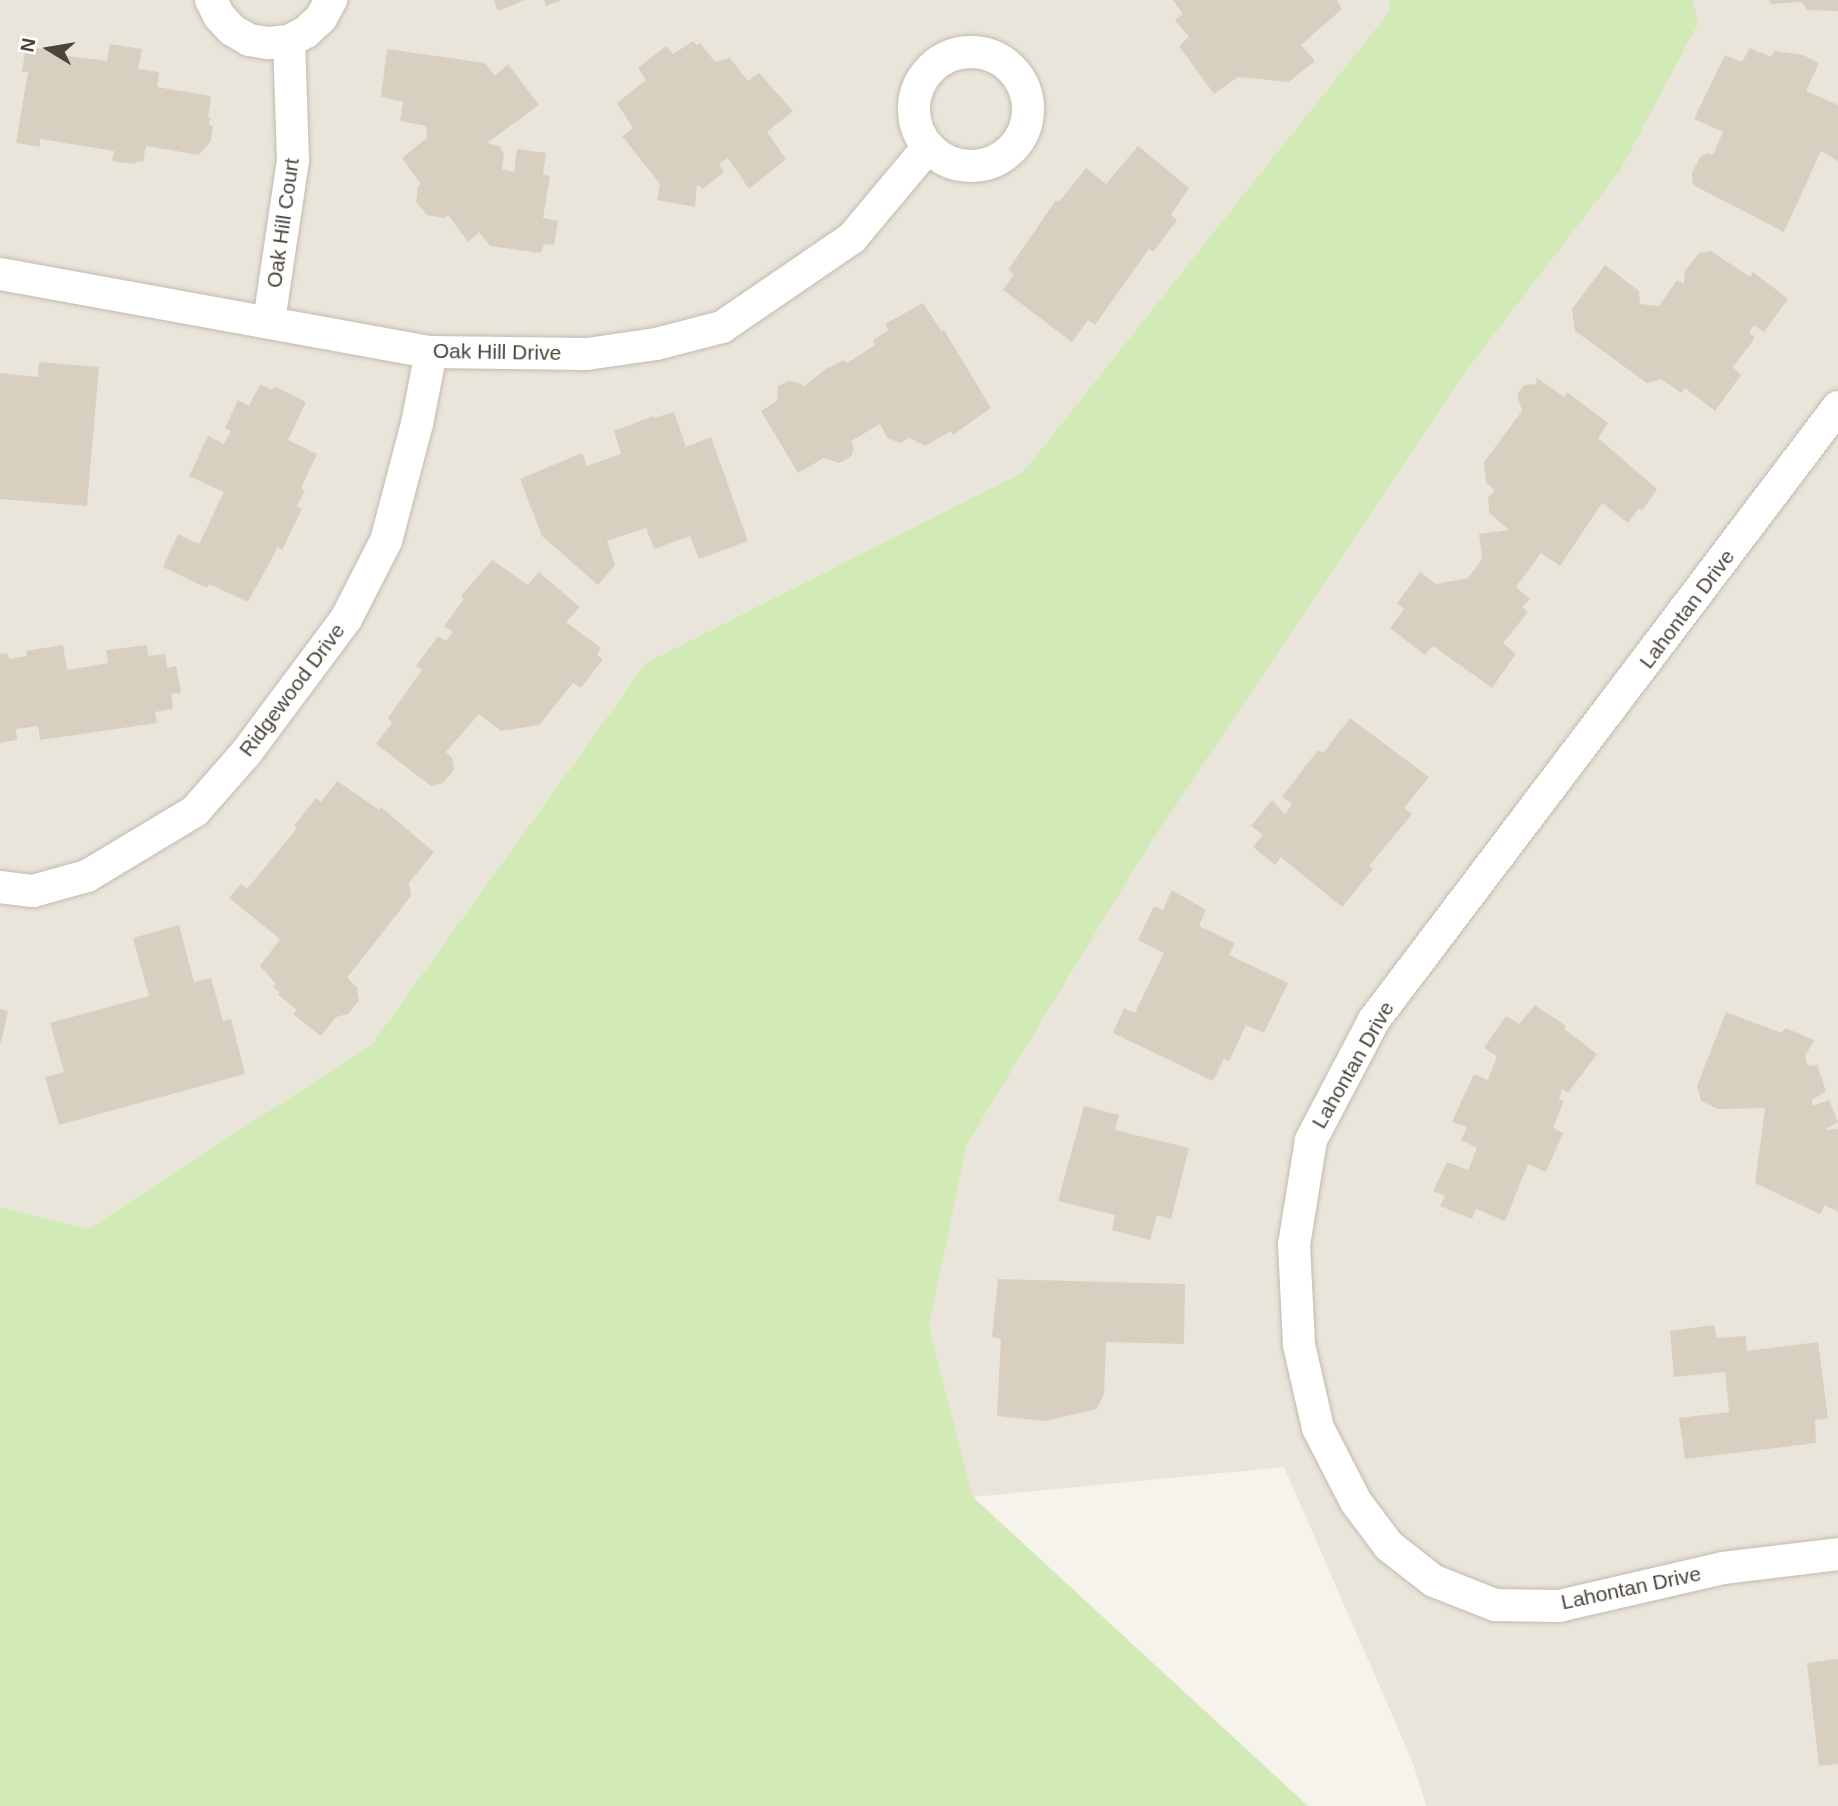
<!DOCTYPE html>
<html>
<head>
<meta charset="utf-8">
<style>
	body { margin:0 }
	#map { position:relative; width:1838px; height:1806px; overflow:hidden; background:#f6f3ec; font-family:Helvetica,sans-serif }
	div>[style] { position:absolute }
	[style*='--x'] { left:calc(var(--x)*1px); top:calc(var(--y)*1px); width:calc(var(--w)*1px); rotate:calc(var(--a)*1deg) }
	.residential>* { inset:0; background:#eae5da }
	.green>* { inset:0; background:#d2eab5 }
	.building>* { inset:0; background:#d8cfc1 }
	.roads { filter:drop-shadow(0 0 2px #c2bbae) drop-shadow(0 0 2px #c2bbae) }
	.minor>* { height:32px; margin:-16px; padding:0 16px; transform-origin:16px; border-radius:16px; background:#fff }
	.minor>.ring { margin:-16px; padding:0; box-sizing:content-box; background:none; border:32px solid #fff; border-radius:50% }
	span { translate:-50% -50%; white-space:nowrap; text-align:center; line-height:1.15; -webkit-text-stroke:7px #fff; paint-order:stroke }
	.street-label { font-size:21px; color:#4b4439 }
	.north { position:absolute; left:14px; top:14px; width:70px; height:70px; -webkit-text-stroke:5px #fff; paint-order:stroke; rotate:281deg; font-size:19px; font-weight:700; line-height:28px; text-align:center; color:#4b4439 }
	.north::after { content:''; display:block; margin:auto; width:24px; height:32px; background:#4b4439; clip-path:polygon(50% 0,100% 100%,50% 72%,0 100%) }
</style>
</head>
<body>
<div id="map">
	<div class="residential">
		<div style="clip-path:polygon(0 0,1390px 0,1391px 11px,1023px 472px,646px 663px,372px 1044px,88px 1229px,0 1207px)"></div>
		<div style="clip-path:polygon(1692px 0,1838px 0,1838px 1806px,1426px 1806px,1413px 1763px,1284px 1467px,973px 1497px,929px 1327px,967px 1144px,1151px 842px,1466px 371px,1620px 171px,1699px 22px)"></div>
	</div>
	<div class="green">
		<div style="clip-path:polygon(1390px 0,1692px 0,1699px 22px,1620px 171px,1466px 371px,1151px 842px,967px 1144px,929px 1327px,973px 1497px,1308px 1806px,0 1806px,0 1207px,88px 1229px,372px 1044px,646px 663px,1023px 472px,1390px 11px)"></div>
	</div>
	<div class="building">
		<div style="clip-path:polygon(494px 0,525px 0,498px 11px)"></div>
		<div style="clip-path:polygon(544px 0,562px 0,546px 6px)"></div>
		<div style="clip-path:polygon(1173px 0,1337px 0,1342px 9px,1301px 45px,1315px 61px,1289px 82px,1238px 77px,1214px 94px,1179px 46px,1189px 37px,1175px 20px,1183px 14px)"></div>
		<div style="clip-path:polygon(1769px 0,1838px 0,1838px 11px,1807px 10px,1802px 2px,1771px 4px)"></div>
		<div style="clip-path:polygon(693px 41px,697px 45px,700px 43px,715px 62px,730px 58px,748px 81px,759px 73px,793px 111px,767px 132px,786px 159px,749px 189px,728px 158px,719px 164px,724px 172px,703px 189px,697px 185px,695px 207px,657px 200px,660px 184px,622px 136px,633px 128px,617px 103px,646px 80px,638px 68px,666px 46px,673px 54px)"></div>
		<div style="clip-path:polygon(110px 44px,142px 49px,138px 69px,159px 72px,157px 87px,211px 96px,208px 117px,211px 117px,209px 125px,213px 126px,211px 141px,199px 155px,146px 146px,143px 162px,136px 162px,135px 164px,112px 161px,114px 151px,40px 139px,40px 147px,16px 143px,28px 72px,22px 72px,25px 52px,35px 48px,50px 50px,53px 54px,107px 61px)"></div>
		<div style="clip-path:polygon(1750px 48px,1771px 57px,1774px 51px,1803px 55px,1819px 63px,1806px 91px,1838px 105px,1838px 161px,1821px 151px,1784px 232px,1693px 185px,1692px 173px,1700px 157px,1708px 153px,1713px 155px,1723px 132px,1694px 119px,1725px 55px,1742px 62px)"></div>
		<div style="clip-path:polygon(387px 49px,485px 63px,495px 76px,508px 64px,539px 105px,487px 143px,499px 146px,504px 154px,502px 169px,514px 172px,517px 149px,546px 153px,543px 174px,550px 176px,543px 218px,558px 221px,554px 245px,544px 244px,541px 253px,490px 246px,479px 232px,468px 242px,448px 215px,444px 218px,427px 215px,416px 202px,418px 186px,421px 184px,402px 158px,427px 138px,426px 126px,400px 121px,403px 102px,381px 97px)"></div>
		<div style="clip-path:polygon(1138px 146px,1189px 188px,1171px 215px,1177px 220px,1153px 252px,1149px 249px,1095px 325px,1088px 320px,1072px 342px,1003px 290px,1014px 274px,1008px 270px,1056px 200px,1059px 202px,1086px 168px,1106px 184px)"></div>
		<div style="clip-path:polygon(1711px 251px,1750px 277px,1753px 272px,1788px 299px,1764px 332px,1754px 325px,1749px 332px,1755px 338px,1733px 367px,1741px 375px,1715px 411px,1685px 388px,1681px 393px,1661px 379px,1647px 383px,1575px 331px,1572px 309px,1605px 265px,1639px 291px,1640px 304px,1659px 306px,1677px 280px,1684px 284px,1685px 271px,1699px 253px)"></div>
		<div style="clip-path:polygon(923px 303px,942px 332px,944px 330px,991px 408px,953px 435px,951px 431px,925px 446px,909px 438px,900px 443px,887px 438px,880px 424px,851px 441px,854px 448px,851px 457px,839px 463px,824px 458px,798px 473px,761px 411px,777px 401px,778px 386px,788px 381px,800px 383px,803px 387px,826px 369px,844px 360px,847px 363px,875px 345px,873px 340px,889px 330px,885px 324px)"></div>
		<div style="clip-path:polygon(39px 362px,99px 367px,87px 506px,0 499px,0 373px,38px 377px)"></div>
		<div style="clip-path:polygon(1537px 378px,1564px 397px,1567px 392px,1608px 423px,1598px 438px,1657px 489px,1642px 511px,1639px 508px,1628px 523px,1602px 503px,1560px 566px,1541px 553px,1516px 587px,1530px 599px,1522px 607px,1528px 612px,1503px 643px,1516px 654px,1492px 688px,1433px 646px,1425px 655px,1390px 628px,1404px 609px,1397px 603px,1420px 572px,1436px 584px,1468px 578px,1482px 559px,1479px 534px,1509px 530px,1489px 513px,1488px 498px,1495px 490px,1486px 483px,1484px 462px,1522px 411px,1517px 394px,1524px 385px,1536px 384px)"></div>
		<div style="clip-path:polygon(260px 384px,272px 390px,274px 386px,306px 402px,288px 440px,317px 454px,301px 488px,305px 490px,297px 506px,302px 509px,282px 550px,278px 547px,248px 602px,209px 584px,207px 588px,163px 567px,178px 534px,199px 544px,224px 492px,189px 476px,208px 436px,224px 444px,231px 431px,225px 428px,238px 400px,249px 406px)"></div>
		<div style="clip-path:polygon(674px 412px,686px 447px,711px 437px,748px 541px,699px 559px,690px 536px,654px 549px,646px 528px,607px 541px,615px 565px,598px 585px,542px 536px,520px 479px,582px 453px,587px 466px,621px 454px,614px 431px,653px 416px,654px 418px)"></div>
		<div style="clip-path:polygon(492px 560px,528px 585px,539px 572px,580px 607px,566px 622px,601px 648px,597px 655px,603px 659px,581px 688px,573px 683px,539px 725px,501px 731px,479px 714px,446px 752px,452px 758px,454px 770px,443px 783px,431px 786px,376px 744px,392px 723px,388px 718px,422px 670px,416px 666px,438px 636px,446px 641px,453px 632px,444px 626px,464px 599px,461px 596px)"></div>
		<div style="clip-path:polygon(63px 645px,67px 670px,108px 663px,106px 650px,147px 645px,148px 656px,165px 654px,167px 668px,176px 666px,181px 693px,171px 694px,173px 709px,155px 712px,157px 723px,40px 740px,38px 726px,16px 729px,17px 740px,0 743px,0 654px,8px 653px,9px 659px,27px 656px,26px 651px)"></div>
		<div style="clip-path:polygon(1350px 718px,1429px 777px,1404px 808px,1412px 814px,1369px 866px,1373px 869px,1342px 907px,1281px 857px,1275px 865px,1253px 847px,1263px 835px,1251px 826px,1272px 800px,1285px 814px,1292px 804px,1282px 797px,1318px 750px,1323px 753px)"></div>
		<div style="clip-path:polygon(337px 781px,379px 810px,381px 807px,434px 852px,409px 883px,411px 896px,347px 978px,357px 987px,359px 1001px,348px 1014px,336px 1017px,321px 1036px,293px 1014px,297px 1010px,278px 995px,280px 992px,273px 987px,276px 984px,260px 966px,280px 939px,229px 898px,241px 884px,247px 889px,297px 828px,294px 826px,316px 798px,321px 802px)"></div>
		<div style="clip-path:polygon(1172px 890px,1206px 910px,1199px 926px,1235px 943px,1229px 955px,1288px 983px,1264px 1033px,1246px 1025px,1229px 1061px,1224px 1059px,1213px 1081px,1113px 1033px,1124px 1008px,1135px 1013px,1164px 953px,1138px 940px,1154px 906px,1163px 910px)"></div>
		<div style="clip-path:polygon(179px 925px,194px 982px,211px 978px,223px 1021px,231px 1019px,245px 1074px,59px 1125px,45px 1077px,64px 1072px,50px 1023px,149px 996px,133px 938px)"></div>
		<div style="clip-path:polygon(1535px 1005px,1566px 1026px,1564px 1029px,1597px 1054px,1568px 1093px,1562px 1089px,1559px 1099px,1564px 1101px,1553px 1128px,1563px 1133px,1546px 1172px,1528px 1164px,1505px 1221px,1476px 1209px,1472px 1219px,1440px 1206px,1445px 1196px,1433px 1191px,1447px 1162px,1468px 1170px,1477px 1148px,1461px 1140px,1467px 1127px,1452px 1122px,1474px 1074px,1488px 1080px,1497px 1056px,1484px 1048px,1506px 1016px,1519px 1024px)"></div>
		<div style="clip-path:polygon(0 1009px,8px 1011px,1px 1043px,0 1043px)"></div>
		<div style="clip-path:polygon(1726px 1012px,1781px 1033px,1786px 1028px,1814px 1040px,1805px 1056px,1808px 1066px,1817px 1065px,1826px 1091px,1812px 1100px,1812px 1106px,1829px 1100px,1838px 1122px,1824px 1130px,1838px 1129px,1838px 1212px,1825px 1205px,1820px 1214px,1755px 1183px,1765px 1108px,1718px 1109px,1701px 1101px,1697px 1086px)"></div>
		<div style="clip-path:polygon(1084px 1106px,1119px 1115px,1115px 1130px,1189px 1148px,1171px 1219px,1157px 1215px,1150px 1240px,1112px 1230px,1115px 1215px,1058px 1201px)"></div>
		<div style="clip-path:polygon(998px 1279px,1185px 1284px,1184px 1344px,1106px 1342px,1104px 1394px,1097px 1409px,1045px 1421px,997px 1416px,1001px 1339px,992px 1337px)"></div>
		<div style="clip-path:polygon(1714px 1325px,1717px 1338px,1746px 1336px,1747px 1351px,1818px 1342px,1828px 1419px,1815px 1420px,1816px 1443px,1685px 1459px,1679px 1418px,1729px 1412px,1725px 1372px,1674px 1377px,1670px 1331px)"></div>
		<div style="clip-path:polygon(1838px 1659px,1838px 1764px,1819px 1766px,1807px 1663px)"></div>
	</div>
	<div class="roads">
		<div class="minor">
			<div style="--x:211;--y:0;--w:18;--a:63"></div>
			<div style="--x:219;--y:16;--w:19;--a:47"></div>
			<div style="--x:232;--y:30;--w:20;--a:30"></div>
			<div style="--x:249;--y:40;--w:20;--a:9"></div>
			<div style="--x:269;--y:43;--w:20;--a:-6"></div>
			<div style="--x:289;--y:41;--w:19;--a:-28"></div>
			<div style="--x:306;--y:32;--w:21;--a:-43"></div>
			<div style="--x:321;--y:18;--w:21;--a:-61"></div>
			<div class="ring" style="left:914px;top:52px;width:82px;height:82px"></div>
			<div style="--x:0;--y:274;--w:438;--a:10.3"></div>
			<div style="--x:431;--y:352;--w:156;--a:0.7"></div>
			<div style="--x:587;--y:354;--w:70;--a:-8.2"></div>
			<div style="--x:656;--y:344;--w:68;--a:-14.4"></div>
			<div style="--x:722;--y:327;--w:158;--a:-34.4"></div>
			<div style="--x:852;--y:238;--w:119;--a:-50.1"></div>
			<div style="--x:269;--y:321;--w:163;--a:-81.5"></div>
			<div style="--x:293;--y:160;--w:119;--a:-91.9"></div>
			<div style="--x:1838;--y:407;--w:769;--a:127.12"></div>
			<div style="--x:1374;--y:1020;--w:136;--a:117.7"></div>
			<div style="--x:1311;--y:1140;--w:106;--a:99.2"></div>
			<div style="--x:1294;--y:1245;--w:100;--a:87.1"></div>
			<div style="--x:1299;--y:1345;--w:85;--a:77.1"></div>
			<div style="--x:1318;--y:1428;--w:83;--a:62.8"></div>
			<div style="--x:1356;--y:1502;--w:55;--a:53.1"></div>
			<div style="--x:1389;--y:1546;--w:57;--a:37.9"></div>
			<div style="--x:1434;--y:1581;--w:66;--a:21.5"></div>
			<div style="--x:1495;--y:1605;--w:64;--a:0.9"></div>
			<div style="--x:1559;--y:1606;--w:168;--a:-13"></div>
			<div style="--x:1723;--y:1568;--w:116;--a:-6.9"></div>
			<div style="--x:0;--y:887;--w:33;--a:7"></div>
			<div style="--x:33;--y:891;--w:56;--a:-15.5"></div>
			<div style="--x:87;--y:876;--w:126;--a:-31"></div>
			<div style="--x:195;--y:811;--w:77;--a:-48.7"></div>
			<div style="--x:246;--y:753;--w:167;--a:-53.3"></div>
			<div style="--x:346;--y:619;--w:88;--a:-62.9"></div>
			<div style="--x:386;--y:541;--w:121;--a:-75.2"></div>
			<div style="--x:417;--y:424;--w:73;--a:-79"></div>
		</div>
	</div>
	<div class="street-label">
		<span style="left:283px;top:223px;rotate:-82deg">Oak Hill Court</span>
		<span style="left:497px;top:352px;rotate:1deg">Oak Hill Drive</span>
		<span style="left:1687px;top:609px;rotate:-53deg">Lahontan Drive</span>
		<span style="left:292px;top:690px;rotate:-53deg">Ridgewood Drive</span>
		<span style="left:1353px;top:1065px;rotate:-60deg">Lahontan Drive</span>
		<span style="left:1631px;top:1588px;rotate:-12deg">Lahontan Drive</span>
	</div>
	<div class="north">N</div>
</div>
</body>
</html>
